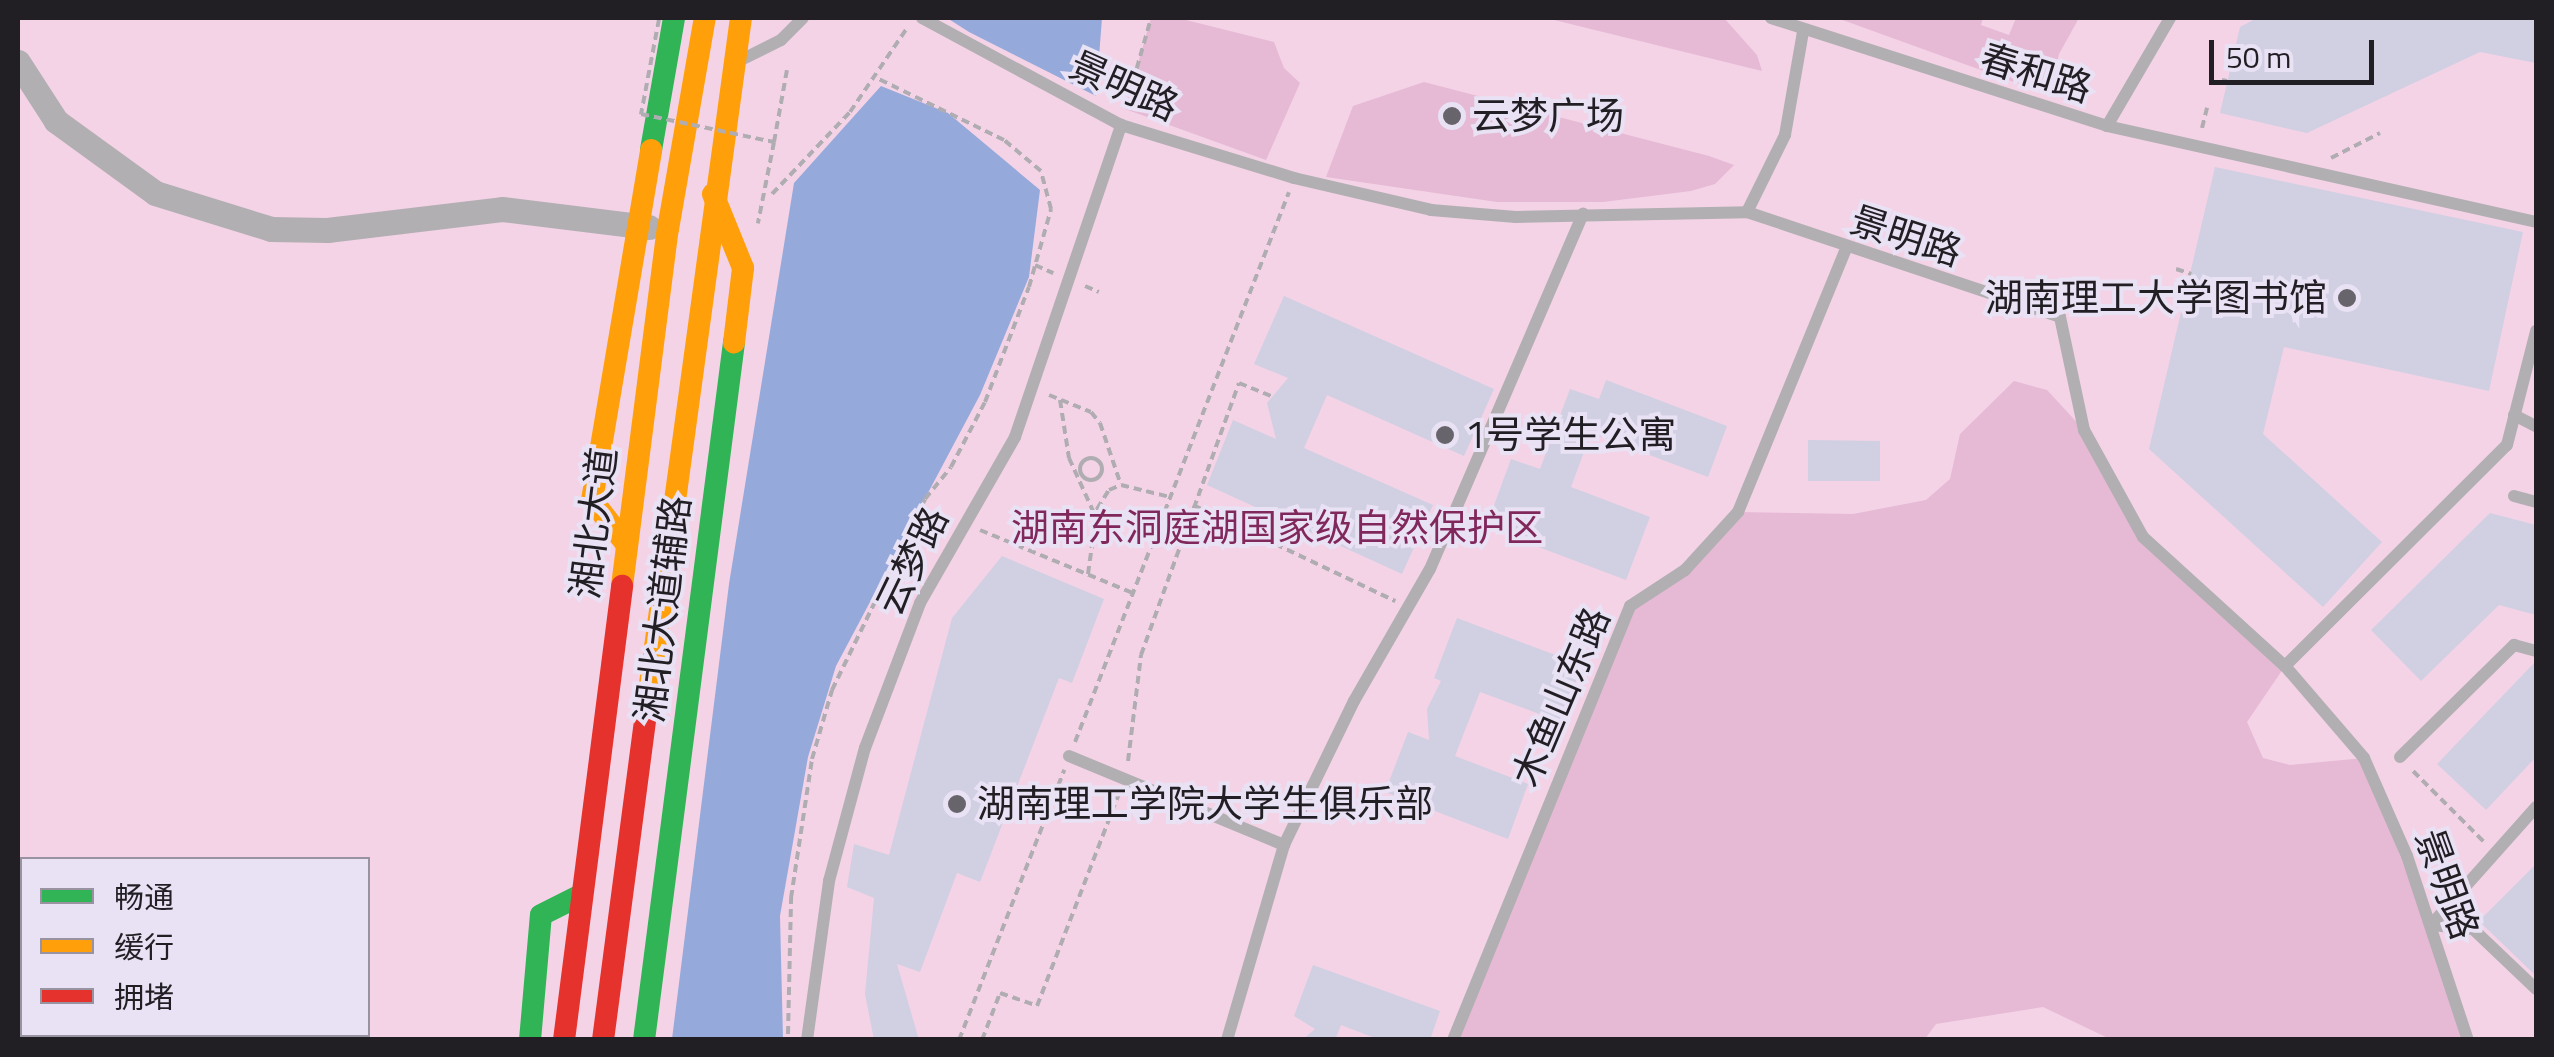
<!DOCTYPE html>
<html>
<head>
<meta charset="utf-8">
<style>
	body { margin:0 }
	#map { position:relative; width:2554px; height:1057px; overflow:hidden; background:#eae5f0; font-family:"Titillium Web","Noto Sans SC",sans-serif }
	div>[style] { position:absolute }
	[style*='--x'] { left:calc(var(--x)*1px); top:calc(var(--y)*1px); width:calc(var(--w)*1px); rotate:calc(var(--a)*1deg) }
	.green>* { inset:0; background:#f4d3e7 }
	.forest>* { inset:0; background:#e6bad4 }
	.water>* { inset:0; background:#95aada }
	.building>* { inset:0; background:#d1cfe2 }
	.path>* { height:4px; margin-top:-2px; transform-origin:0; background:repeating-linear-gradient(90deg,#b0adb2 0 8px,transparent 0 13px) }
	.path>.ring { margin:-2px; padding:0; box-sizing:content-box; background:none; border:4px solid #b0adb2; border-radius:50% }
	.lane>* { height:12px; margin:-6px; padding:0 6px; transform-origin:6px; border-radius:6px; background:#b2afb3 }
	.street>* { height:25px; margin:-12.5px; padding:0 12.5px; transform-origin:12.5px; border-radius:12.5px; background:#b2afb3 }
	.fast>* { height:22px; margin:-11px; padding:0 11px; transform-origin:11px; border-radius:11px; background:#30b455 }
	.slow>* { height:22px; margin:-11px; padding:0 11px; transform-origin:11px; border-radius:11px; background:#ff9f0a }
	.jam>* { height:22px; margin:-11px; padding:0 11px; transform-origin:11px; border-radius:11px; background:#e5322d }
	.path-bridge>* { height:4px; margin-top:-2px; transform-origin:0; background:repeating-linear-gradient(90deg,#b0adb2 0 8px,transparent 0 13px) }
	.dots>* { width:28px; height:28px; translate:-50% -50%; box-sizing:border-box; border:5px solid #e9e1f4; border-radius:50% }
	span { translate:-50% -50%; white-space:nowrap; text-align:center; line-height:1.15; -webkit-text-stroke:8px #e9e1f4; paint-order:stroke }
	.street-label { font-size:38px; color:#211e24 }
	.poi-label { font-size:38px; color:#211e24 }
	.left { translate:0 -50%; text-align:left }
	.right { translate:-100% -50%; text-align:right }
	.park-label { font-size:38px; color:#80285b }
	.frame { position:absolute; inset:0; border:20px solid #211e24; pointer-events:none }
	.legend { position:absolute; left:20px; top:857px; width:350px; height:180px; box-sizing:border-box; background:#e9e1f4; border:2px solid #9993a1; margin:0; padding:12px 18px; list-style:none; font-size:30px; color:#211e24 }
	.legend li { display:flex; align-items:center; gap:20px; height:50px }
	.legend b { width:50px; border:2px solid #9993a1 }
	.scale { position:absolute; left:2209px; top:40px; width:165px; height:45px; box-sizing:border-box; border:5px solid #211e24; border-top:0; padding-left:12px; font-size:30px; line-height:35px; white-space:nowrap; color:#211e24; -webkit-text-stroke:8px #e9e1f4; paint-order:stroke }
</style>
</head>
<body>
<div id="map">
	<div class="green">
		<div style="clip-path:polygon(evenodd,18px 18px,2536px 18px,2536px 1039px,18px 1039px,18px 18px,22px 860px,368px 860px,368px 1034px,22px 1034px,22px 860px)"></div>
	</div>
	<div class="forest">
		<div style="clip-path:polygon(1151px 18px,1178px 18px,1274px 42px,1284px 68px,1300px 83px,1266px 160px,1125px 109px)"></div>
		<div style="clip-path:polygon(1546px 18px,1724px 18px,1757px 55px,1762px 71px)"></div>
		<div style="clip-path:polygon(1837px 18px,1983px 18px,1981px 25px,2009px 35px,2016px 18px,2079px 18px,2059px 54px,2050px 95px)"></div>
		<div style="clip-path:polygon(1424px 82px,1709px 156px,1734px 165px,1715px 184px,1691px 191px,1603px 202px,1497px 202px,1326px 177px,1353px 106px)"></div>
		<div style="clip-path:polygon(2014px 381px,2047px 390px,2084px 430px,2143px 537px,2285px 666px,2247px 722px,2263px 758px,2290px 765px,2364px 758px,2468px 1039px,2110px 1039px,2043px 1007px,1936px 1024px,1925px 1039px,1453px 1040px,1630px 606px,1685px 570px,1738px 512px,1853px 514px,1926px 500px,1950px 479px,1960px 434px)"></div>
	</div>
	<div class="water">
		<div style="clip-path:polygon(947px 18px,1102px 18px,1096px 96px,969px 32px)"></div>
		<div style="clip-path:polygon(881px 86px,948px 113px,1040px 190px,1029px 277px,980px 395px,836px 666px,808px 757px,780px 916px,783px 1039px,672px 1039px,729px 584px,794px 183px)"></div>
	</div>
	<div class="building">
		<div style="clip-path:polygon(2257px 18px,2536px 18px,2536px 63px,2480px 52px,2307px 133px,2220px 113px,2240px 27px)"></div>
		<div style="clip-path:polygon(2215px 167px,2523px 232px,2489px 391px,2284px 347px,2263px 434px,2382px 542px,2323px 607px,2149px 449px)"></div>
		<div style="clip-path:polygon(1284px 296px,1494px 389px,1464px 456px,1327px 395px,1304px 448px,1433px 505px,1402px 574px,1207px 485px,1233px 420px,1276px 439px,1267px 403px,1288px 378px,1254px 364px)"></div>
		<div style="clip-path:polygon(1606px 380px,1727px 426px,1708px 477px,1591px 433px,1571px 487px,1650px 517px,1626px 580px,1486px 527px,1511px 459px,1540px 469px,1570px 389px,1599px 399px)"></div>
		<div style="clip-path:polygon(1808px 440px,1880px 441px,1880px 481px,1808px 481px)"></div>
		<div style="clip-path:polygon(2490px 513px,2536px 525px,2536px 615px,2499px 605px,2421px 681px,2371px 630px)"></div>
		<div style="clip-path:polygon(1002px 556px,1104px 599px,1072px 683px,1059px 678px,980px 882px,957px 873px,920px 972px,897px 964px,919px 1040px,874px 1040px,865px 994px,874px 898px,847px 887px,854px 844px,889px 855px,952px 618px)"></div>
		<div style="clip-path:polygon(1457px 618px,1582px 665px,1561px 722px,1480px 692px,1455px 756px,1528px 784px,1508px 839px,1385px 792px,1408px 732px,1429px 740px,1427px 709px,1441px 681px,1434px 678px)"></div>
		<div style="clip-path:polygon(2536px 661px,2536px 757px,2486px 810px,2437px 764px)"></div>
		<div style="clip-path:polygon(2536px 864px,2536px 976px,2479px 921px)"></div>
		<div style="clip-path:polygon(1313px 965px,1440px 1011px,1430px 1040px,1380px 1040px,1341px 1025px,1335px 1040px,1302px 1040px,1315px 1029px,1294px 1016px)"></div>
	</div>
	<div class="path">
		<div style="--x:2222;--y:80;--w:5;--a:11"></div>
		<div style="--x:1126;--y:106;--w:91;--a:-74.1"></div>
		<div style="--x:2202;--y:128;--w:21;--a:-76"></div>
		<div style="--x:774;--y:142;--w:73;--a:-79.8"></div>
		<div style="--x:2331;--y:158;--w:55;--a:-27"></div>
		<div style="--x:772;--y:194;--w:113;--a:-46.4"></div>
		<div style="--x:850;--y:112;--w:102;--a:-55.8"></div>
		<div style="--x:1035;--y:265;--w:20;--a:24"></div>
		<div style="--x:2176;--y:269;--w:16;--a:18"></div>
		<div style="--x:1085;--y:286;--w:15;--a:23"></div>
		<div style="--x:1049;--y:395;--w:45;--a:22"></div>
		<div style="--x:1091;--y:412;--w:14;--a:51"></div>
		<div style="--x:1100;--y:423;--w:65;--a:71.3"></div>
		<div style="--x:1060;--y:400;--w:59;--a:81.2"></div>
		<div style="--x:1069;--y:458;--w:60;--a:65.6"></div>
		<div class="ring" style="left:1080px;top:458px;width:18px;height:18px"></div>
		<div style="--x:1193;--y:505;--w:224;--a:25.4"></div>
		<div style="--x:980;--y:530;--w:165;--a:22.4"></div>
		<div style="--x:1088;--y:574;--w:66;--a:-82.1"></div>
		<div style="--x:1097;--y:509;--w:22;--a:-58"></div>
		<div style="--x:1109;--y:490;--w:13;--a:-23"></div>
		<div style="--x:1121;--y:485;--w:50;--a:13.8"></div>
		<div style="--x:1075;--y:742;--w:590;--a:-68.74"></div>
		<div style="--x:1128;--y:761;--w:107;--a:-83"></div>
		<div style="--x:1141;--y:655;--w:289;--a:-70.2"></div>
		<div style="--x:1239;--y:383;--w:37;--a:22"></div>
		<div style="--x:2413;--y:771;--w:100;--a:45"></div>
		<div style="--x:788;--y:1034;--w:136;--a:-88.7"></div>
		<div style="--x:791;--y:898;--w:141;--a:-81.4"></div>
		<div style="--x:812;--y:759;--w:72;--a:-73.8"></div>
		<div style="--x:832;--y:690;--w:212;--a:-64"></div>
		<div style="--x:925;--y:499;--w:41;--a:-50.9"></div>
		<div style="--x:951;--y:467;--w:73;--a:-62.4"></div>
		<div style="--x:985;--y:402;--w:123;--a:-69.1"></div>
		<div style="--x:1029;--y:287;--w:81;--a:-74.2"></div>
		<div style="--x:1051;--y:209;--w:39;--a:-105"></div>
		<div style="--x:1041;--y:171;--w:48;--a:-140"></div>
		<div style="--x:1004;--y:140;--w:141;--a:-154"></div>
		<div style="--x:959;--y:1040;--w:290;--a:-68.7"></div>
		<div style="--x:982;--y:1040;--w:50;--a:-69"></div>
		<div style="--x:1000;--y:993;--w:39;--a:19"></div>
		<div style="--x:1037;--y:1006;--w:227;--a:-68.9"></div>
	</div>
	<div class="lane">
		<div style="--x:922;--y:18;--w:226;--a:28.3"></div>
		<div style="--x:1121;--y:125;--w:181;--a:17"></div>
		<div style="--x:1294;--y:178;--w:141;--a:13.1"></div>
		<div style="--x:1431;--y:210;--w:85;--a:4.7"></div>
		<div style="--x:1516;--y:217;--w:231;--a:-1.2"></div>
		<div style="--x:1747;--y:212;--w:330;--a:18.5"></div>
		<div style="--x:2060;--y:317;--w:116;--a:78"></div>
		<div style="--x:2084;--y:430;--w:122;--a:61.1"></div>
		<div style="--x:2143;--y:537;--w:192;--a:42.3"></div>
		<div style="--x:2285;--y:666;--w:121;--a:49.3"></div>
		<div style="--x:2364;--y:758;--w:107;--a:66.3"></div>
		<div style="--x:2407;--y:856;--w:194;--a:71.7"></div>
		<div style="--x:1771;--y:18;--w:353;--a:17.8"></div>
		<div style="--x:2107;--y:126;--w:125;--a:-59.7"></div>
		<div style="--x:745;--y:58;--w:40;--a:-26.6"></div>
		<div style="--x:781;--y:40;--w:31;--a:-45"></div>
		<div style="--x:2107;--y:126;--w:440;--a:12.6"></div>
		<div style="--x:1747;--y:212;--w:86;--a:-63.7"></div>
		<div style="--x:1785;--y:135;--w:105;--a:-80.1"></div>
		<div style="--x:2514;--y:415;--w:25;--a:27"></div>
		<div style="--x:2514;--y:496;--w:23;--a:15"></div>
		<div style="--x:2285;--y:666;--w:313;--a:-44.9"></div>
		<div style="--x:2507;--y:445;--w:118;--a:-75.7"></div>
		<div style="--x:1069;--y:756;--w:233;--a:22.5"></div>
		<div style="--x:2400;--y:757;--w:160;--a:-44.5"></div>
		<div style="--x:2514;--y:645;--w:23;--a:15"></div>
		<div style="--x:2431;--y:925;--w:158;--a:-48.3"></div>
		<div style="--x:2431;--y:925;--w:42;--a:5.4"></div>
		<div style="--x:2473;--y:929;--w:87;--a:43.6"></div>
		<div style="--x:807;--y:1040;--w:161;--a:-82.1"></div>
		<div style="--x:829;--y:881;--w:138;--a:-74.9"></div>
		<div style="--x:865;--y:748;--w:155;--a:-69.2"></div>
		<div style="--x:920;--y:603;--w:191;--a:-60.2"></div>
		<div style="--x:1015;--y:437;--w:330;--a:-71.2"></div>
		<div style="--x:1227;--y:1040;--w:203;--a:-73.7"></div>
		<div style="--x:1284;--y:845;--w:160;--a:-64.1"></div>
		<div style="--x:1354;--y:701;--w:152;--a:-60.1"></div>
		<div style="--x:1430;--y:569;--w:387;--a:-66.7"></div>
		<div style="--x:1453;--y:1040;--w:469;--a:-67.8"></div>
		<div style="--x:1630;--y:606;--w:66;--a:-33.2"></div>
		<div style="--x:1685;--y:570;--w:79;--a:-47.6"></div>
		<div style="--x:1738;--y:512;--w:284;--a:-67.7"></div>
	</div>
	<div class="street">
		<div style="--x:18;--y:62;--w:70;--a:57.2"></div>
		<div style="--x:56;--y:121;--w:122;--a:36"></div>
		<div style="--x:155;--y:193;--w:121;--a:17.2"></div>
		<div style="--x:271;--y:229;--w:56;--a:1"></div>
		<div style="--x:327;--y:230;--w:176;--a:-6.8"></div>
		<div style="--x:502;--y:209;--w:148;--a:7"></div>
	</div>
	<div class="fast">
		<div style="--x:651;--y:150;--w:134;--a:-80.1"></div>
		<div style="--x:530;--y:1040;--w:125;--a:-85"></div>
		<div style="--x:541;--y:915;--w:45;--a:-26.6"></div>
		<div style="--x:644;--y:1040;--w:704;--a:-82.65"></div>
	</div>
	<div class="slow">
		<div style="--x:713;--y:194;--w:80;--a:67.9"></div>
		<div style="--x:743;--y:268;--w:75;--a:96.9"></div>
		<div style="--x:627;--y:545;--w:57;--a:-127.9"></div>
		<div style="--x:592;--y:500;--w:355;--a:-80.4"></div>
		<div style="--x:622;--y:586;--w:360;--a:-82.7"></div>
		<div style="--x:668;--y:229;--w:214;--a:-80.1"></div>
		<div style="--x:646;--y:713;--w:701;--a:-82.22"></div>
	</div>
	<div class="jam">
		<div style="--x:564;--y:1040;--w:458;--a:-82.7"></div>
		<div style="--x:603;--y:1040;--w:330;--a:-82.5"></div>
	</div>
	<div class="path-bridge">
		<div style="--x:659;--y:19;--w:97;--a:100.7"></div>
		<div style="--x:641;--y:114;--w:136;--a:11.9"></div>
		<div style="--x:774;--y:142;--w:83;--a:101.2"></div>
	</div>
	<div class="dots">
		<div style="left:1452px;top:116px;background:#67646b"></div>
		<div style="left:2347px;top:298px;background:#67646b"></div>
		<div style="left:1445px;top:435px;background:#67646b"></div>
		<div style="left:957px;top:804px;background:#67646b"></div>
	</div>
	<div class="street-label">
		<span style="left:2036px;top:73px;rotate:17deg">春和路</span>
		<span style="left:1124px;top:86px;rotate:24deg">景明路</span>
		<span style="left:1906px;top:236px;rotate:18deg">景明路</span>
		<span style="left:594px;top:523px;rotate:-83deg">湘北大道</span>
		<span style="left:912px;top:561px;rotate:-64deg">云梦路</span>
		<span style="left:663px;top:609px;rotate:-83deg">湘北大道辅路</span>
		<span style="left:1561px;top:697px;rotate:-67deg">木鱼山东路</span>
		<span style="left:2447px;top:884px;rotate:70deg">景明路</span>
	</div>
	<div class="poi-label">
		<span class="left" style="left:1472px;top:116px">云梦广场</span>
		<span class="right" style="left:2327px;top:298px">湖南理工大学图书馆</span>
		<span class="left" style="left:1465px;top:435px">1号学生公寓</span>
		<span class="left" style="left:977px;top:804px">湖南理工学院大学生俱乐部</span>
	</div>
	<div class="park-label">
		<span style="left:1277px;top:528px">湖南东洞庭湖国家级自然保护区</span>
	</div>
	<div class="frame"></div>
	<ul class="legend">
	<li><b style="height:12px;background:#30b455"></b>畅通</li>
	<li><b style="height:12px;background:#ff9f0a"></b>缓行</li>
	<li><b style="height:12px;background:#e5322d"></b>拥堵</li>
	</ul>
	<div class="scale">50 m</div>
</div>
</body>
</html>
